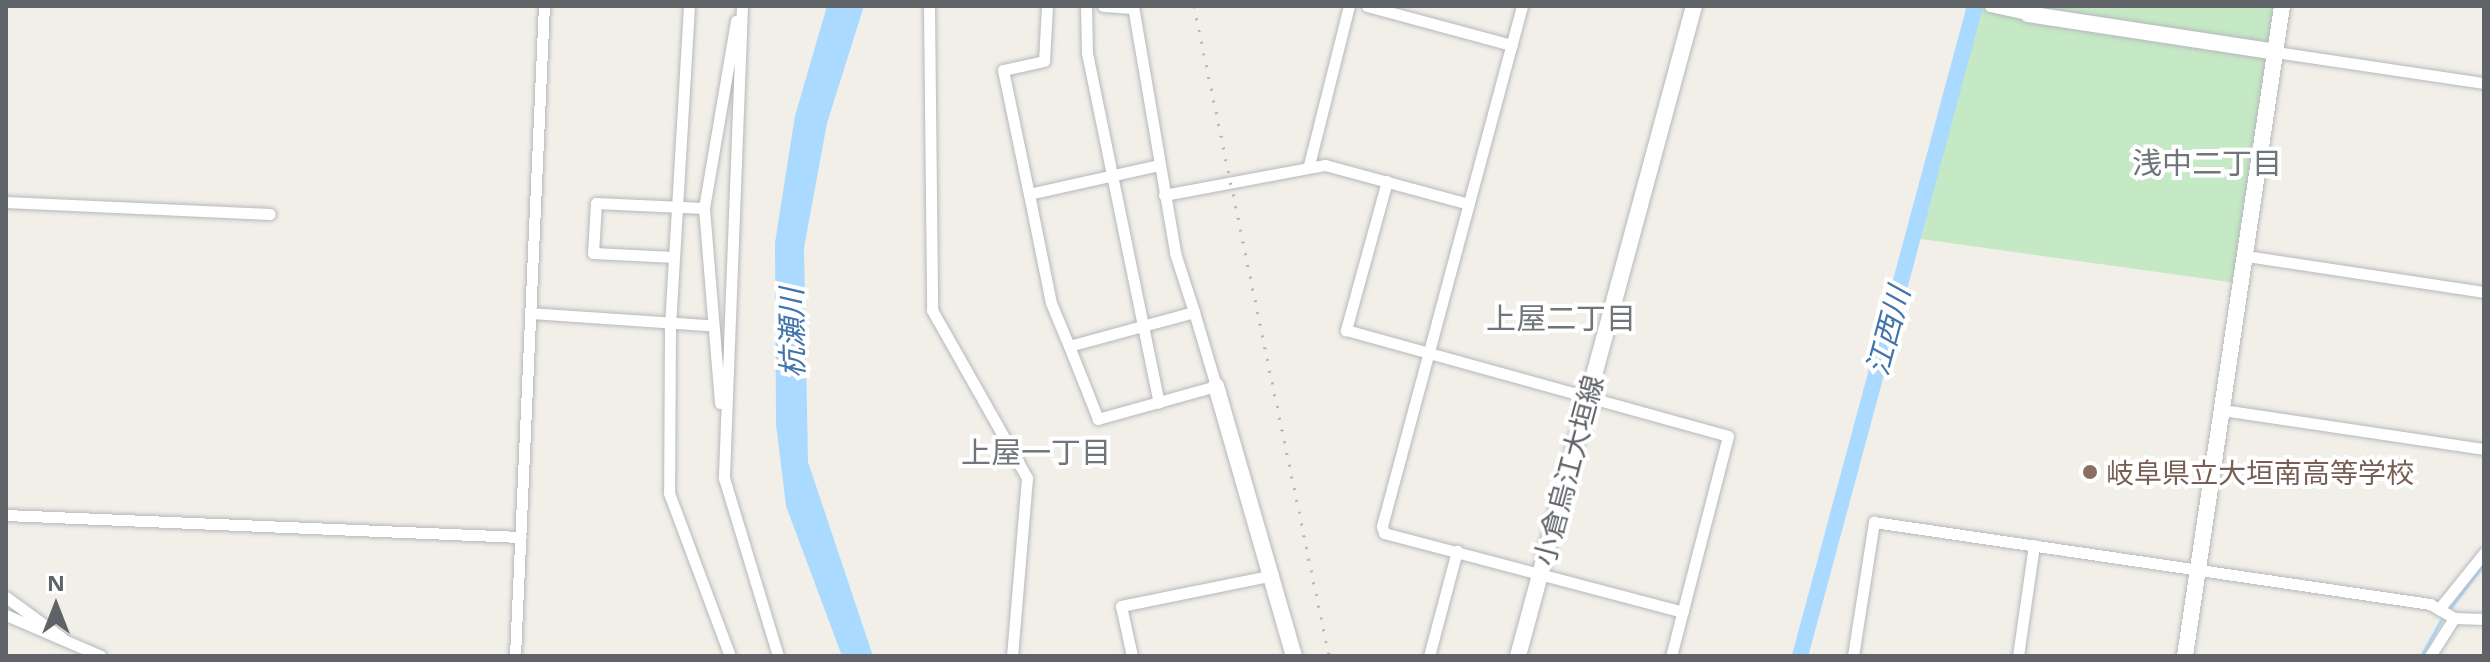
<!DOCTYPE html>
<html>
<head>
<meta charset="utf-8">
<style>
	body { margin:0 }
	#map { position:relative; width:2490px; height:662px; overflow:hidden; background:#f1efe8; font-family:"Open Sans","Noto Sans JP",sans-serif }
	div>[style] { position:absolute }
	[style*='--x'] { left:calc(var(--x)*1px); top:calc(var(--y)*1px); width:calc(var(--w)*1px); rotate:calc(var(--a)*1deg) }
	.green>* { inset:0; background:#c5e8c5 }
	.water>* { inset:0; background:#aadaff }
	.stream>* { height:3px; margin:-1.5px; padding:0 1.5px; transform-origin:1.5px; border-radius:1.5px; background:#aadaff }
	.river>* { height:16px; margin:-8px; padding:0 8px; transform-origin:8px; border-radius:8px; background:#aadaff }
	.roads { filter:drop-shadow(0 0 2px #b5b8bc) drop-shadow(0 0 2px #b5b8bc) }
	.street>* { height:11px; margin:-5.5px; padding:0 5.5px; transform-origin:5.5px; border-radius:5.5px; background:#fff }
	.secondary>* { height:16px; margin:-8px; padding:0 8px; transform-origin:8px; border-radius:8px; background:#fff }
	.rail>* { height:3px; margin-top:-1.5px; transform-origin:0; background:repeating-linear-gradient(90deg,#b6b7b8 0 2px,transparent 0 12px) }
	.dots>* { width:22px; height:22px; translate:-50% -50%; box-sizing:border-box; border:4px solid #fff; border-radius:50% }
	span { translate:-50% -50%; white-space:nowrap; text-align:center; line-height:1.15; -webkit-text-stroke:8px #fff; paint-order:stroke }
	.street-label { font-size:28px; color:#5f6368 }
	.education-label { font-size:28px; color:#785e54 }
	.left { translate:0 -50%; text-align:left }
	.neighbourhood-label { font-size:30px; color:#70757a }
	.water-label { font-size:30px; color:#4174aa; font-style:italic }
	.frame { position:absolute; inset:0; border:8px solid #5f6368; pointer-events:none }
	.north { position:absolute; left:16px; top:566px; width:80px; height:80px; -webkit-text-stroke:6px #fff; paint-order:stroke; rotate:0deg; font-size:22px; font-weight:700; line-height:32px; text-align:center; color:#5f6368 }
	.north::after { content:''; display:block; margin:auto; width:28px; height:36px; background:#5f6368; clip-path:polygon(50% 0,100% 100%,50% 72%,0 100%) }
</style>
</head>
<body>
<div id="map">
	<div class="green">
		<div style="clip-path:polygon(1975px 6px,2275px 6px,2236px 283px,1914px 238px)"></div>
	</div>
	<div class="water">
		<div style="clip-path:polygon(827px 6px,864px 6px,827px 123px,804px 248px,808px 462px,873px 656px,842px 656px,786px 506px,776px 424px,775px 243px,795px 116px)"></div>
	</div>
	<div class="stream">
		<div style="--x:2451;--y:607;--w:54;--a:-52.5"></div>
		<div style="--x:2421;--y:656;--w:41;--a:-60.9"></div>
	</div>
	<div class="river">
		<div style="--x:1800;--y:656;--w:673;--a:-74.93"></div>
	</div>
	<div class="roads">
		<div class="street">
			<div style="--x:689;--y:6;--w:318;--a:93.4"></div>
			<div style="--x:670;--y:323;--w:170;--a:90.3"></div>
			<div style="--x:669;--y:493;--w:174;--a:69.5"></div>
			<div style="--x:742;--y:6;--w:472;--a:92.2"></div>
			<div style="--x:724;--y:478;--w:186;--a:73.1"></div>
			<div style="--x:929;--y:6;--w:304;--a:89.4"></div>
			<div style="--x:932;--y:310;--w:193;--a:60.5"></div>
			<div style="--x:1027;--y:478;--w:179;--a:94.8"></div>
			<div style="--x:1047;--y:6;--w:55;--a:93.1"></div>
			<div style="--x:1044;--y:61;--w:42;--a:167.6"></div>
			<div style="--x:1003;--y:70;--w:127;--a:78.2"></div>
			<div style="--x:1029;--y:194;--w:133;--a:-12.6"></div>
			<div style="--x:1086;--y:6;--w:47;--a:88.8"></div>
			<div style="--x:1087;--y:53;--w:357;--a:78.4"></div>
			<div style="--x:1103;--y:6;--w:30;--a:4"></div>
			<div style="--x:1133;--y:6;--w:251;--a:80.3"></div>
			<div style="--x:1175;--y:253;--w:62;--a:72.1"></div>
			<div style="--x:1194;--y:312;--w:77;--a:73.4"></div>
			<div style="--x:1216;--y:386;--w:123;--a:164.4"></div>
			<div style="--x:1098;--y:419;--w:79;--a:-111.7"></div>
			<div style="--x:1069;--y:346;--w:130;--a:-15.2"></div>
			<div style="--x:1367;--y:6;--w:150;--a:15.1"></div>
			<div style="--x:1522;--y:6;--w:539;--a:105.07"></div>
			<div style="--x:1382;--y:526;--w:7;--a:74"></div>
			<div style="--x:1384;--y:533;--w:309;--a:14.8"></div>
			<div style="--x:1990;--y:6;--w:39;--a:12"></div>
			<div style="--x:2276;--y:52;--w:210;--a:8.5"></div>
			<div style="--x:1309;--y:165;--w:164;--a:-75.9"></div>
			<div style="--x:1387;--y:181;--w:155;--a:105.4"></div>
			<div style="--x:1346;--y:330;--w:396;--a:15.5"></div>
			<div style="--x:1728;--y:436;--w:227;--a:104.5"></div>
			<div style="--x:1029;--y:194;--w:111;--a:78.6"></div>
			<div style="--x:1051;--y:303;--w:47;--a:67.3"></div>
			<div style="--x:1164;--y:195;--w:164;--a:-10.6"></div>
			<div style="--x:1325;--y:165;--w:149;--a:15.2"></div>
			<div style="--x:6;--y:202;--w:264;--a:2.6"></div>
			<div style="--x:2246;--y:256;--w:241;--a:8.6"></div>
			<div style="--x:674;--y:257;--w:81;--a:-177.2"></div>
			<div style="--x:593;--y:253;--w:50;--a:-86.6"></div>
			<div style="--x:596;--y:203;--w:108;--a:2.7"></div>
			<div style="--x:530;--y:313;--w:178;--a:3.9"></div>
			<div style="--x:720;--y:403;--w:196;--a:-94.7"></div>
			<div style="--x:704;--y:208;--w:190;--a:-80.3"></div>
			<div style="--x:2223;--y:410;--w:264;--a:8.5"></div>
			<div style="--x:6;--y:515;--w:515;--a:2.45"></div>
			<div style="--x:6;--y:597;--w:69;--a:36.2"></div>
			<div style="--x:2439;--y:609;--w:72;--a:-51.2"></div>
			<div style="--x:6;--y:615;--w:103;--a:23.3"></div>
			<div style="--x:515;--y:656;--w:651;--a:-87.45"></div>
			<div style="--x:1132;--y:656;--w:51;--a:-102.4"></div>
			<div style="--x:1121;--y:606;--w:155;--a:-11.5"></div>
			<div style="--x:1429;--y:656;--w:109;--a:-75.1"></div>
			<div style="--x:1853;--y:656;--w:136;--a:-81.1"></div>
			<div style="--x:1874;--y:522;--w:562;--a:8.39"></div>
			<div style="--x:2430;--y:604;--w:28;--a:30"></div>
			<div style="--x:2018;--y:656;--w:112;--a:-81.8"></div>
			<div style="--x:2430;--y:656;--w:45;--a:-57.7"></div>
			<div style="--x:2454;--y:618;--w:30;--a:2"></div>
		</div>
		<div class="secondary">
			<div style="--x:2028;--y:14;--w:251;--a:8.7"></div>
			<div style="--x:1216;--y:386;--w:281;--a:73.9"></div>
			<div style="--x:1518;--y:656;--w:673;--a:-74.85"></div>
			<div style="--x:2185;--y:656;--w:657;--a:-81.51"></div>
		</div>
	</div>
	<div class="rail">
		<div style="--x:1194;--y:6;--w:664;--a:78.27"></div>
	</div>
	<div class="dots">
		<div style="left:2090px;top:472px;background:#8d6e63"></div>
	</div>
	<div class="street-label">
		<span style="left:1568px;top:470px;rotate:-75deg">小倉烏江大垣線</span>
	</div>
	<div class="education-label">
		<span class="left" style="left:2106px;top:472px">岐阜県立大垣南高等学校</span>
	</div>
	<div class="neighbourhood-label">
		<span style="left:2207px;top:163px">浅中二丁目</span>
		<span style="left:1561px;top:318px">上屋二丁目</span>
		<span style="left:1036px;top:452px">上屋一丁目</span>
	</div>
	<div class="water-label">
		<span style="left:1888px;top:331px;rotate:-75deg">江西川</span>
		<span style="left:792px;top:333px;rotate:-91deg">杭瀬川</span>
	</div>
	<div class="frame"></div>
	<div class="north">N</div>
</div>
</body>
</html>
